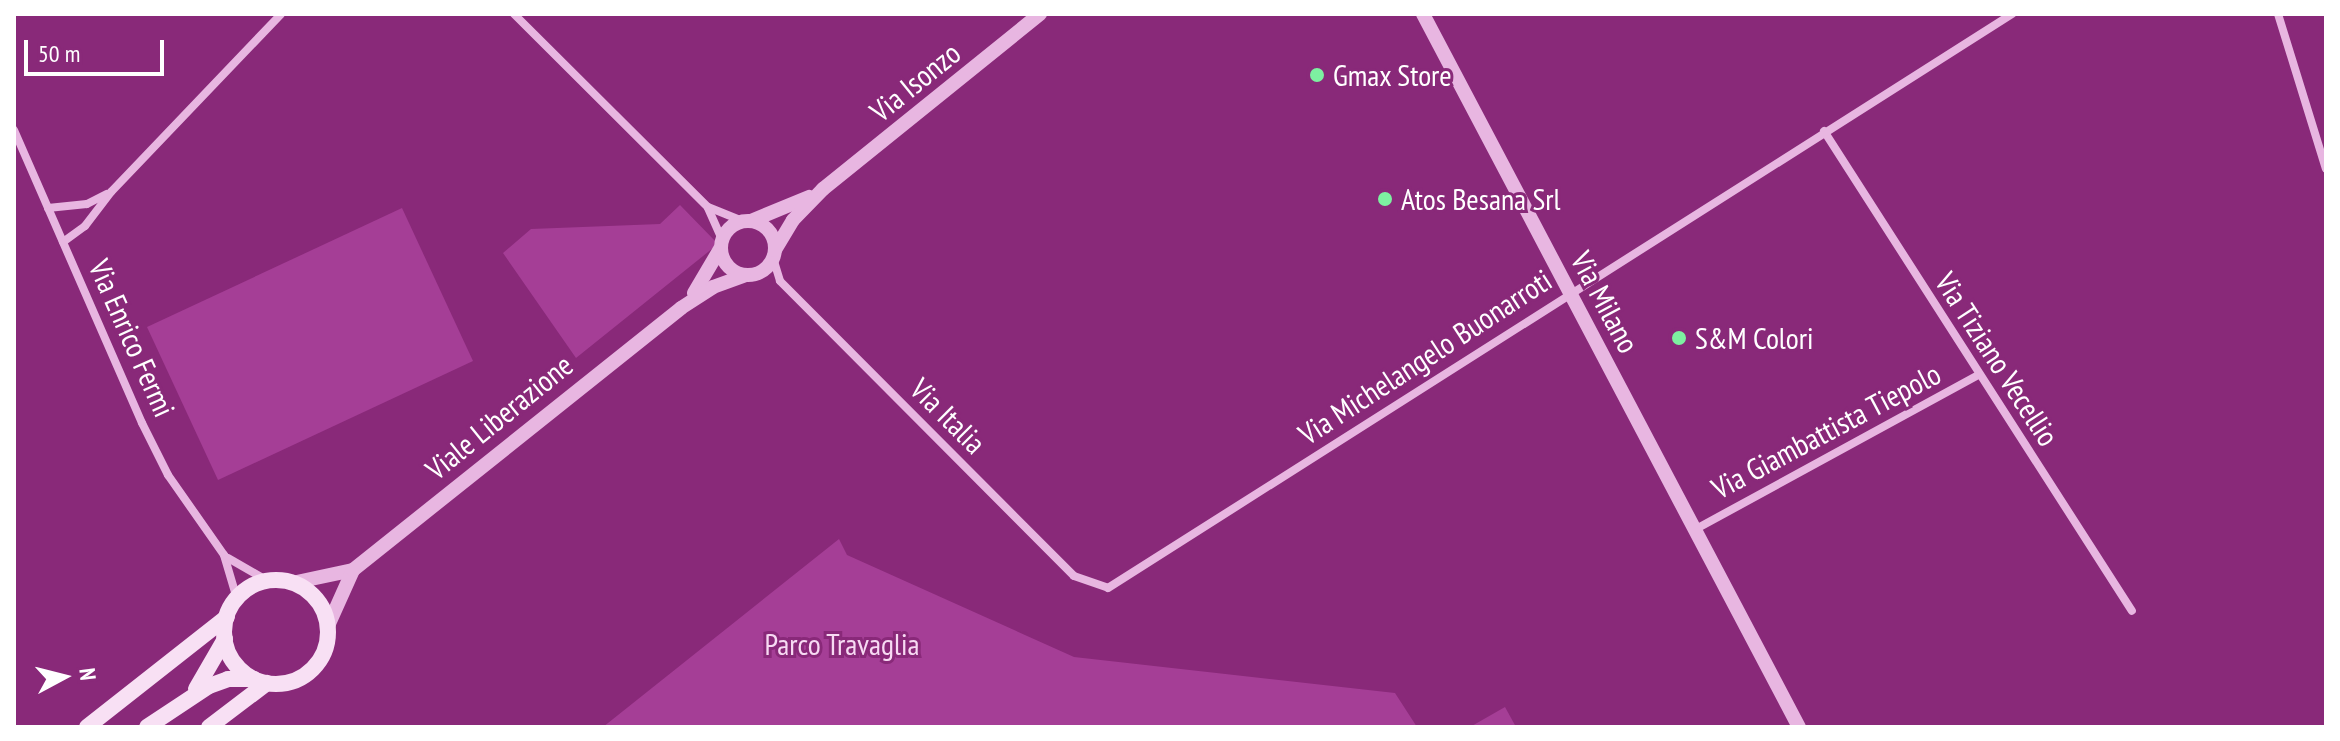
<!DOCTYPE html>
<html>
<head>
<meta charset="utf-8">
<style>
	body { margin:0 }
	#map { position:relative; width:2340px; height:741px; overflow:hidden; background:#892979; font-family:"PT Sans Narrow",sans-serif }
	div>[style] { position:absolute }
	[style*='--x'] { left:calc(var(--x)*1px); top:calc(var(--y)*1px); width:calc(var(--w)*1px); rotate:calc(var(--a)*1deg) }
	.green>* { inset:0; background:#a53e96 }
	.minor>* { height:8px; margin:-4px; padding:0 4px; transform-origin:4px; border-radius:4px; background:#e8b6e1 }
	.tertiary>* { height:14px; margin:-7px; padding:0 7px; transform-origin:7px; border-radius:7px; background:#e8b6e1 }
	.tertiary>.ring { margin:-7px; padding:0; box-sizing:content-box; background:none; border:14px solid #e8b6e1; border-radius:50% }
	.secondary>* { height:16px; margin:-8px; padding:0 8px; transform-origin:8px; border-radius:8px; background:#f8e0f4 }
	.secondary>.ring { margin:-8px; padding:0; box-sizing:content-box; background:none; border:16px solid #f8e0f4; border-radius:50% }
	.dots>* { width:22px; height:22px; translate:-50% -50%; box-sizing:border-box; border:4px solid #892979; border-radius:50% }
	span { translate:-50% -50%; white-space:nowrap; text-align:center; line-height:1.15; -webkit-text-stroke:6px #892979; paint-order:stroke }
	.poi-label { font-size:30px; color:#fff }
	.left { translate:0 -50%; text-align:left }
	.street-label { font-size:30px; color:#fff }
	.park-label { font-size:30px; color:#f7daf3 }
	.frame { position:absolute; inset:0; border:16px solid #fff; pointer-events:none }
	.north { position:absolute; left:24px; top:637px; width:80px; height:80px; -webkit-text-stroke:6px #892979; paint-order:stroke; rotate:83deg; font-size:22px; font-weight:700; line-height:32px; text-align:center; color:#fff }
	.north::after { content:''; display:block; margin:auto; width:28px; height:36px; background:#fff; clip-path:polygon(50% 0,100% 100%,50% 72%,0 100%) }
	.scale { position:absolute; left:24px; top:40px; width:140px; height:36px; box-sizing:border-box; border:4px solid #fff; border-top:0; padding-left:10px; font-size:24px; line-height:28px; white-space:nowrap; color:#fff; -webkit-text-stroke:6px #892979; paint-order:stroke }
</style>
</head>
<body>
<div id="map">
	<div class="green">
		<div style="clip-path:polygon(680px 205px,718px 244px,576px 358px,503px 253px,531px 229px,660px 224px)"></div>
		<div style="clip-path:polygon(402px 208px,473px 361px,218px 480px,147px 327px)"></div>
		<div style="clip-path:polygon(839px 539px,847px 555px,1074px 657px,1395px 693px,1417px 727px,603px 727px)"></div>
		<div style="clip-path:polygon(1505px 707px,1516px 727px,1470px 727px)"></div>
	</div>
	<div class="minor">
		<div style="--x:514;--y:14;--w:274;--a:44.9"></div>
		<div style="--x:708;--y:207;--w:38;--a:22"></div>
		<div style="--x:2278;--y:14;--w:162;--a:72.8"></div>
		<div style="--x:14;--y:130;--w:320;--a:66.4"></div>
		<div style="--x:142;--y:423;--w:58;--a:63.4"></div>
		<div style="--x:168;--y:475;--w:98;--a:55"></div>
		<div style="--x:224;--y:555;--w:46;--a:73.5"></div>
		<div style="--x:1824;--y:131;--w:570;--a:57.31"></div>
		<div style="--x:48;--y:208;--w:39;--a:-6"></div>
		<div style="--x:87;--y:204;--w:22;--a:-27"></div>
		<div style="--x:708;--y:208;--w:34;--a:66"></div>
		<div style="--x:63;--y:242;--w:27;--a:-36"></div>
		<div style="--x:85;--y:226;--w:43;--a:-52.6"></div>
		<div style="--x:111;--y:192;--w:246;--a:-46.3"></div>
		<div style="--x:773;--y:258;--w:24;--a:73"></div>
		<div style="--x:780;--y:281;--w:416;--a:45.1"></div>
		<div style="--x:1074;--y:576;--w:36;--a:19"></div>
		<div style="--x:1108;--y:588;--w:1071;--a:-32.41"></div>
		<div style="--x:1696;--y:529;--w:322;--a:-28.6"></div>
		<div style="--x:228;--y:558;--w:46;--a:29.9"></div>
	</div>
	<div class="tertiary">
		<div style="--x:1423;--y:14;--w:806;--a:62.2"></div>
		<div class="ring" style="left:721px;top:221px;width:40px;height:40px"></div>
		<div style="--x:751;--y:221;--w:63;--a:-22.5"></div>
		<div style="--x:775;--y:250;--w:35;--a:-59"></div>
		<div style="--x:793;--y:220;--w:43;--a:-45.9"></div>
		<div style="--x:823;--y:189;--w:279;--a:-38.9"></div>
		<div style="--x:694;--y:293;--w:51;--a:-59.4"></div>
		<div style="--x:292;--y:583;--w:62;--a:-12"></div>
		<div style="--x:328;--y:626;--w:61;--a:-65.9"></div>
		<div style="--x:353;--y:570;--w:420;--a:-38.6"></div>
		<div style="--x:681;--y:308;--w:38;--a:-33"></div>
		<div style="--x:713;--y:287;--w:33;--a:-20"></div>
	</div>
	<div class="secondary">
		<div class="ring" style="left:224px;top:580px;width:88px;height:88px"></div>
		<div style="--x:196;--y:689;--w:58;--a:-59.9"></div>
		<div style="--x:87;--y:727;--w:178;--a:-38.2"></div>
		<div style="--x:147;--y:727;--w:74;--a:-33.5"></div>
		<div style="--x:209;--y:686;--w:20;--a:-20"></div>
		<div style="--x:228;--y:679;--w:26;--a:0"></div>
		<div style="--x:209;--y:727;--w:73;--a:-37.2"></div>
	</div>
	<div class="dots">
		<div style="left:1317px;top:75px;background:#7df0a1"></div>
		<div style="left:1385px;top:199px;background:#7df0a1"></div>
		<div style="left:1679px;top:338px;background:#7df0a1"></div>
	</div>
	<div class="poi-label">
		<span class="left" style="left:1333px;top:75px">Gmax Store</span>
		<span class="left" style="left:1401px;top:199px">Atos Besana Srl</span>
		<span class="left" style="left:1695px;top:338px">S&amp;M Colori</span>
	</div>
	<div class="street-label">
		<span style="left:915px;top:82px;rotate:-39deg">Via Isonzo</span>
		<span style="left:1605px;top:302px;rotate:62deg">Via Milano</span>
		<span style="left:132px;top:338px;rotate:66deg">Via Enrico Fermi</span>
		<span style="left:1425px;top:357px;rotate:-33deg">Via Michelangelo Buonarroti</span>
		<span style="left:1997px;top:359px;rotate:57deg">Via Tiziano Vecellio</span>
		<span style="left:948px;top:416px;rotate:45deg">Via Italia</span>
		<span style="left:499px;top:417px;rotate:-39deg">Viale Liberazione</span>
		<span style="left:1826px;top:431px;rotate:-28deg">Via Giambattista Tiepolo</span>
	</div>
	<div class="park-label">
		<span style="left:842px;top:644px">Parco Travaglia</span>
	</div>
	<div class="frame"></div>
	<div class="north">N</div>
	<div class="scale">50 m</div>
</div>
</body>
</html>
